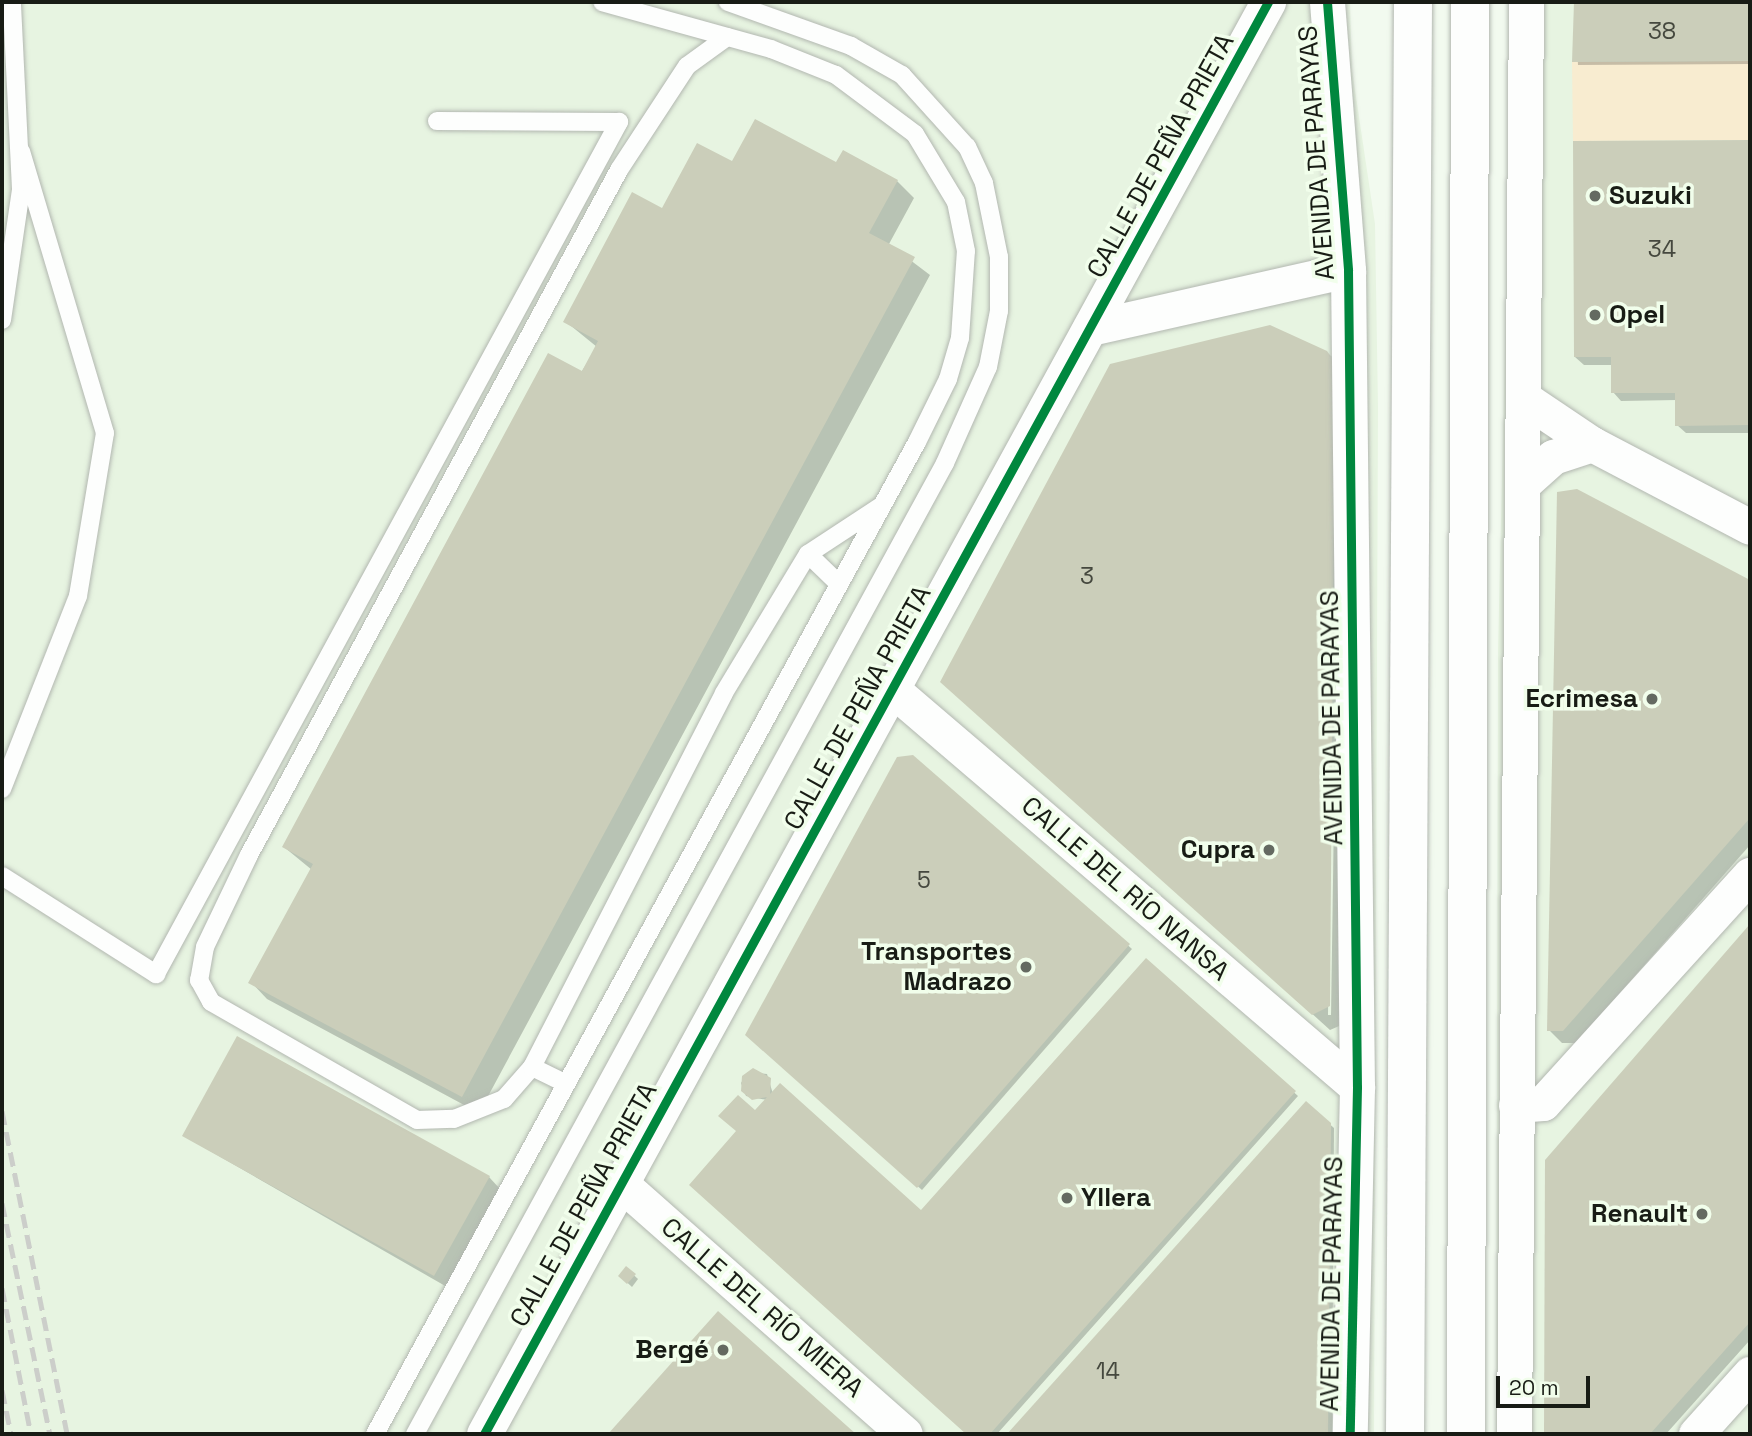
<!DOCTYPE html>
<html>
<head>
<meta charset="utf-8">
<style>
	body { margin:0 }
	#map { position:relative; width:1752px; height:1436px; overflow:hidden; background:#f2faef; font-family:"Space Grotesk",sans-serif }
	div>[style] { position:absolute }
	[style*='--x'] { left:calc(var(--x)*1px); top:calc(var(--y)*1px); width:calc(var(--w)*1px); rotate:calc(var(--a)*1deg) }
	.built>* { inset:0; background:#e7f4e1 }
	.green>* { inset:0; background:#f8ecd0 }
	.shadow>* { inset:0; background:#0003 }
	.building>* { inset:0; background:#cbceba }
	.roads { filter:drop-shadow(0 0 2px #b2b7b0) drop-shadow(0 0 2px #b2b7b0) }
	.lane>* { height:18px; margin:-9px; padding:0 9px; transform-origin:9px; border-radius:9px; background:#fdfefd }
	.street>* { height:35px; margin:-17.5px; padding:0 17.5px; transform-origin:17.5px; border-radius:17.5px; background:#fdfefd }
	.highway>* { height:38px; margin:-19px; padding:0 19px; transform-origin:19px; border-radius:19px; background:#fdfefd }
	.rail>* { height:5px; margin-top:-2.5px; transform-origin:0; background:repeating-linear-gradient(90deg,#ccceca 0 14px,transparent 0 21px) }
	.cycleway>* { height:9px; margin:-4.5px; padding:0 4.5px; transform-origin:4.5px; border-radius:4.5px; background:#00873e }
	.dots>* { width:19px; height:19px; translate:-50% -50%; box-sizing:border-box; border:4px solid #f1feeb; border-radius:50% }
	span { translate:-50% -50%; white-space:nowrap; text-align:center; line-height:1.15; -webkit-text-stroke:7px #f1feeb; paint-order:stroke }
	.number-label { font-size:23px; color:#45483e }
	.number-label span { -webkit-text-stroke-width:0 }
	.street-label { font-size:26px; color:#181c15 }
	.poi-label { font-size:26px; color:#181c15; font-weight:700 }
	.left { translate:0 -50%; text-align:left }
	.right { translate:-100% -50%; text-align:right }
	.frame { position:absolute; inset:0; border:4px solid #181c15; pointer-events:none }
	.scale { position:absolute; left:1496px; top:1376px; width:94px; height:32px; box-sizing:border-box; border:4px solid #181c15; border-top:0; padding-left:9px; font-size:21px; line-height:24px; white-space:nowrap; color:#181c15; -webkit-text-stroke:5px #f1feeb; paint-order:stroke }
</style>
</head>
<body>
<div id="map">
	<div class="built">
		<div style="clip-path:polygon(2px 2px,1350px 2px,1352px 70px,1375px 224px,1378px 407px,1374px 1434px,2px 1434px)"></div>
		<div style="clip-path:polygon(1513px 2px,1750px 2px,1750px 1434px,1496px 1434px,1498px 651px)"></div>
	</div>
	<div class="green">
		<div style="clip-path:polygon(1750px 61px,1750px 140px,1573px 141px,1572px 62px)"></div>
	</div>
	<div class="shadow">
		<div style="clip-path:polygon(1575px 2px,1750px 2px,1750px 64px,1578px 65px)"></div>
		<div style="clip-path:polygon(1575px 142px,1750px 142px,1750px 433px,1686px 433px,1677px 425px,1677px 400px,1621px 401px,1613px 392px,1613px 365px,1584px 365px,1575px 357px)"></div>
		<div style="clip-path:polygon(733px 164px,837px 165px,897px 181px,914px 198px,889px 244px,930px 275px,479px 1113px,267px 999px,251px 982px,312px 870px,284px 847px,597px 347px,565px 321px,662px 210px)"></div>
		<div style="clip-path:polygon(evenodd,1270px 327px,1331px 356px,1349px 374px,1346px 1023px,1330px 1030px,1191px 904px,1270px 327px,1335px 746px,1331px 1015px,1328px 1015px,1332px 750px,1335px 746px)"></div>
		<div style="clip-path:polygon(1577px 491px,1750px 582px,1750px 845px,1576px 1043px,1562px 1043px,1549px 1030px)"></div>
		<div style="clip-path:polygon(1035px 862px,1132px 949px,922px 1190px,756px 1043px)"></div>
		<div style="clip-path:polygon(1750px 927px,1750px 1340px,1666px 1434px,1546px 1434px,1547px 1161px)"></div>
		<div style="clip-path:polygon(1146px 960px,1298px 1096px,997px 1434px,968px 1434px,691px 1185px,767px 1100px,746px 1096px,741px 1083px,748px 1072px,767px 1074px,773px 1094px,922px 1213px)"></div>
		<div style="clip-path:polygon(1306px 1103px,1334px 1128px,1332px 1434px,1009px 1434px)"></div>
		<div style="clip-path:polygon(184px 1136px,489px 1177px,501px 1190px,447px 1287px)"></div>
		<div style="clip-path:polygon(626px 1268px,638px 1279px,632px 1287px,620px 1276px)"></div>
		<div style="clip-path:polygon(718px 1314px,854px 1434px,611px 1434px)"></div>
	</div>
	<div class="building">
		<div style="clip-path:polygon(1574px 2px,1750px 2px,1750px 61px,1572px 62px)"></div>
		<div style="clip-path:polygon(755px 119px,836px 162px,843px 150px,898px 180px,869px 233px,915px 257px,462px 1097px,248px 983px,313px 864px,282px 847px,548px 353px,582px 371px,598px 341px,563px 322px,632px 192px,662px 208px,697px 143px,732px 161px)"></div>
		<div style="clip-path:polygon(1750px 140px,1750px 425px,1675px 426px,1675px 393px,1611px 393px,1611px 357px,1574px 357px,1573px 141px)"></div>
		<div style="clip-path:polygon(1270px 325px,1327px 351px,1335px 362px,1330px 1006px,1312px 1015px,940px 682px,1110px 364px)"></div>
		<div style="clip-path:polygon(1577px 489px,1750px 580px,1750px 818px,1563px 1031px,1547px 1031px,1557px 492px)"></div>
		<div style="clip-path:polygon(913px 755px,1130px 944px,917px 1188px,745px 1035px,897px 757px)"></div>
		<div style="clip-path:polygon(1750px 924px,1750px 1322px,1650px 1434px,1544px 1434px,1545px 1160px)"></div>
		<div style="clip-path:polygon(1146px 958px,1296px 1091px,990px 1434px,966px 1434px,689px 1185px,736px 1131px,718px 1116px,738px 1095px,755px 1110px,767px 1097px,752px 1100px,741px 1091px,742px 1076px,753px 1068px,771px 1078px,770px 1094px,780px 1083px,921px 1210px)"></div>
		<div style="clip-path:polygon(237px 1036px,490px 1176px,434px 1276px,182px 1136px)"></div>
		<div style="clip-path:polygon(1306px 1101px,1331px 1123px,1328px 1434px,1007px 1434px)"></div>
		<div style="clip-path:polygon(626px 1266px,636px 1274px,627px 1284px,618px 1276px)"></div>
		<div style="clip-path:polygon(718px 1311px,856px 1434px,608px 1434px)"></div>
	</div>
	<div class="roads">
		<div class="lane">
			<div style="--x:727;--y:37;--w:49;--a:144.1"></div>
			<div style="--x:687;--y:66;--w:124;--a:123.2"></div>
			<div style="--x:619;--y:170;--w:779;--a:118.38"></div>
			<div style="--x:249;--y:855;--w:102;--a:115.6"></div>
			<div style="--x:205;--y:947;--w:34;--a:100"></div>
			<div style="--x:199;--y:980;--w:25;--a:61"></div>
			<div style="--x:211;--y:1002;--w:237;--a:29.8"></div>
			<div style="--x:417;--y:1120;--w:37;--a:-2"></div>
			<div style="--x:454;--y:1119;--w:54;--a:-21.8"></div>
			<div style="--x:504;--y:1099;--w:43;--a:-48.8"></div>
			<div style="--x:532;--y:1067;--w:420;--a:-62.8"></div>
			<div style="--x:724;--y:693;--w:162;--a:-58.9"></div>
			<div style="--x:808;--y:554;--w:87;--a:-33.3"></div>
			<div style="--x:2;--y:320;--w:132;--a:-81.7"></div>
			<div style="--x:21;--y:189;--w:187;--a:-92.8"></div>
			<div style="--x:808;--y:554;--w:42;--a:44"></div>
			<div style="--x:2;--y:789;--w:207;--a:-68.5"></div>
			<div style="--x:78;--y:596;--w:165;--a:-80.6"></div>
			<div style="--x:105;--y:433;--w:294;--a:-106.6"></div>
			<div style="--x:2;--y:876;--w:183;--a:32.5"></div>
			<div style="--x:156;--y:974;--w:970;--a:-61.48"></div>
			<div style="--x:619;--y:122;--w:182;--a:-179.7"></div>
			<div style="--x:532;--y:1067;--w:37;--a:26"></div>
			<div style="--x:375;--y:1434;--w:1130;--a:-61.35"></div>
			<div style="--x:917;--y:442;--w:70;--a:-63.8"></div>
			<div style="--x:948;--y:379;--w:43;--a:-73.7"></div>
			<div style="--x:960;--y:338;--w:87;--a:-86.1"></div>
			<div style="--x:966;--y:251;--w:50;--a:-101.5"></div>
			<div style="--x:956;--y:202;--w:79;--a:-121.1"></div>
			<div style="--x:915;--y:134;--w:99;--a:-143.2"></div>
			<div style="--x:836;--y:75;--w:70;--a:-158.2"></div>
			<div style="--x:771;--y:49;--w:175;--a:-164.5"></div>
			<div style="--x:415;--y:1434;--w:1106;--a:-61.37"></div>
			<div style="--x:945;--y:463;--w:105;--a:-65.9"></div>
			<div style="--x:988;--y:367;--w:57;--a:-78.9"></div>
			<div style="--x:999;--y:311;--w:54;--a:-90"></div>
			<div style="--x:999;--y:257;--w:76;--a:-101.5"></div>
			<div style="--x:984;--y:183;--w:40;--a:-115"></div>
			<div style="--x:967;--y:147;--w:97;--a:-132.1"></div>
			<div style="--x:902;--y:75;--w:59;--a:-150.4"></div>
			<div style="--x:851;--y:46;--w:131;--a:-160.3"></div>
		</div>
		<div class="street">
			<div style="--x:1327;--y:2;--w:269;--a:85.5"></div>
			<div style="--x:1348;--y:270;--w:817;--a:89.37"></div>
			<div style="--x:1357;--y:1087;--w:347;--a:91.2"></div>
			<div style="--x:1090;--y:328;--w:264;--a:-12.7"></div>
			<div style="--x:1525;--y:399;--w:81;--a:33.9"></div>
			<div style="--x:1592;--y:444;--w:178;--a:27.7"></div>
			<div style="--x:1524;--y:483;--w:39;--a:-42"></div>
			<div style="--x:1553;--y:457;--w:41;--a:-18.4"></div>
			<div style="--x:893;--y:690;--w:611;--a:40.55"></div>
			<div style="--x:1516;--y:1105;--w:27;--a:-4"></div>
			<div style="--x:1543;--y:1103;--w:308;--a:-47.8"></div>
			<div style="--x:619;--y:1182;--w:381;--a:41.4"></div>
			<div style="--x:484;--y:1434;--w:1633;--a:-61.3"></div>
			<div style="--x:1514;--y:1434;--w:1432;--a:-89.52"></div>
			<div style="--x:1696;--y:1434;--w:81;--a:-48"></div>
		</div>
		<div class="highway">
			<div style="--x:1405;--y:1434;--w:1432;--a:-89.68"></div>
			<div style="--x:1466;--y:1434;--w:1432;--a:-89.84"></div>
		</div>
	</div>
	<div class="rail">
		<div style="--x:2;--y:1111;--w:329;--a:78.6"></div>
		<div style="--x:2;--y:1203;--w:236;--a:78.3"></div>
		<div style="--x:2;--y:1288;--w:149;--a:78.8"></div>
		<div style="--x:2;--y:1390;--w:45;--a:78.4"></div>
	</div>
	<div class="cycleway">
		<div style="--x:1327;--y:2;--w:269;--a:85.5"></div>
		<div style="--x:1348;--y:270;--w:817;--a:89.37"></div>
		<div style="--x:1357;--y:1087;--w:347;--a:91.2"></div>
		<div style="--x:484;--y:1434;--w:1633;--a:-61.3"></div>
	</div>
	<div class="dots">
		<div style="left:1595px;top:196px;background:#646a61"></div>
		<div style="left:1595px;top:315px;background:#646a61"></div>
		<div style="left:1652px;top:699px;background:#646a61"></div>
		<div style="left:1269px;top:850px;background:#646a61"></div>
		<div style="left:1026px;top:967px;background:#646a61"></div>
		<div style="left:1067px;top:1198px;background:#646a61"></div>
		<div style="left:1702px;top:1214px;background:#646a61"></div>
		<div style="left:723px;top:1350px;background:#646a61"></div>
	</div>
	<div class="number-label">
		<span style="left:1662px;top:31px">38</span>
		<span style="left:1662px;top:249px">34</span>
		<span style="left:1087px;top:576px">3</span>
		<span style="left:924px;top:880px">5</span>
		<span style="left:1108px;top:1371px">14</span>
	</div>
	<div class="street-label">
		<span style="left:1317px;top:153px;rotate:-94deg">AVENIDA DE PARAYAS</span>
		<span style="left:1161px;top:156px;rotate:-61deg">CALLE DE PEÑA PRIETA</span>
		<span style="left:858px;top:708px;rotate:-61deg">CALLE DE PEÑA PRIETA</span>
		<span style="left:1332px;top:718px;rotate:-91deg">AVENIDA DE PARAYAS</span>
		<span style="left:1125px;top:889px;rotate:41deg">CALLE DEL RÍO NANSA</span>
		<span style="left:584px;top:1205px;rotate:-61deg">CALLE DE PEÑA PRIETA</span>
		<span style="left:1332px;top:1284px;rotate:-89deg">AVENIDA DE PARAYAS</span>
		<span style="left:762px;top:1308px;rotate:41deg">CALLE DEL RÍO MIERA</span>
	</div>
	<div class="poi-label">
		<span class="left" style="left:1609px;top:196px">Suzuki</span>
		<span class="left" style="left:1609px;top:315px">Opel</span>
		<span class="right" style="left:1638px;top:699px">Ecrimesa</span>
		<span class="right" style="left:1255px;top:850px">Cupra</span>
		<span class="right" style="left:1012px;top:967px">Transportes<br>Madrazo</span>
		<span class="left" style="left:1081px;top:1198px">Yllera</span>
		<span class="right" style="left:1688px;top:1214px">Renault</span>
		<span class="right" style="left:709px;top:1350px">Bergé</span>
	</div>
	<div class="frame"></div>
	<div class="scale">20 m</div>
</div>
</body>
</html>
